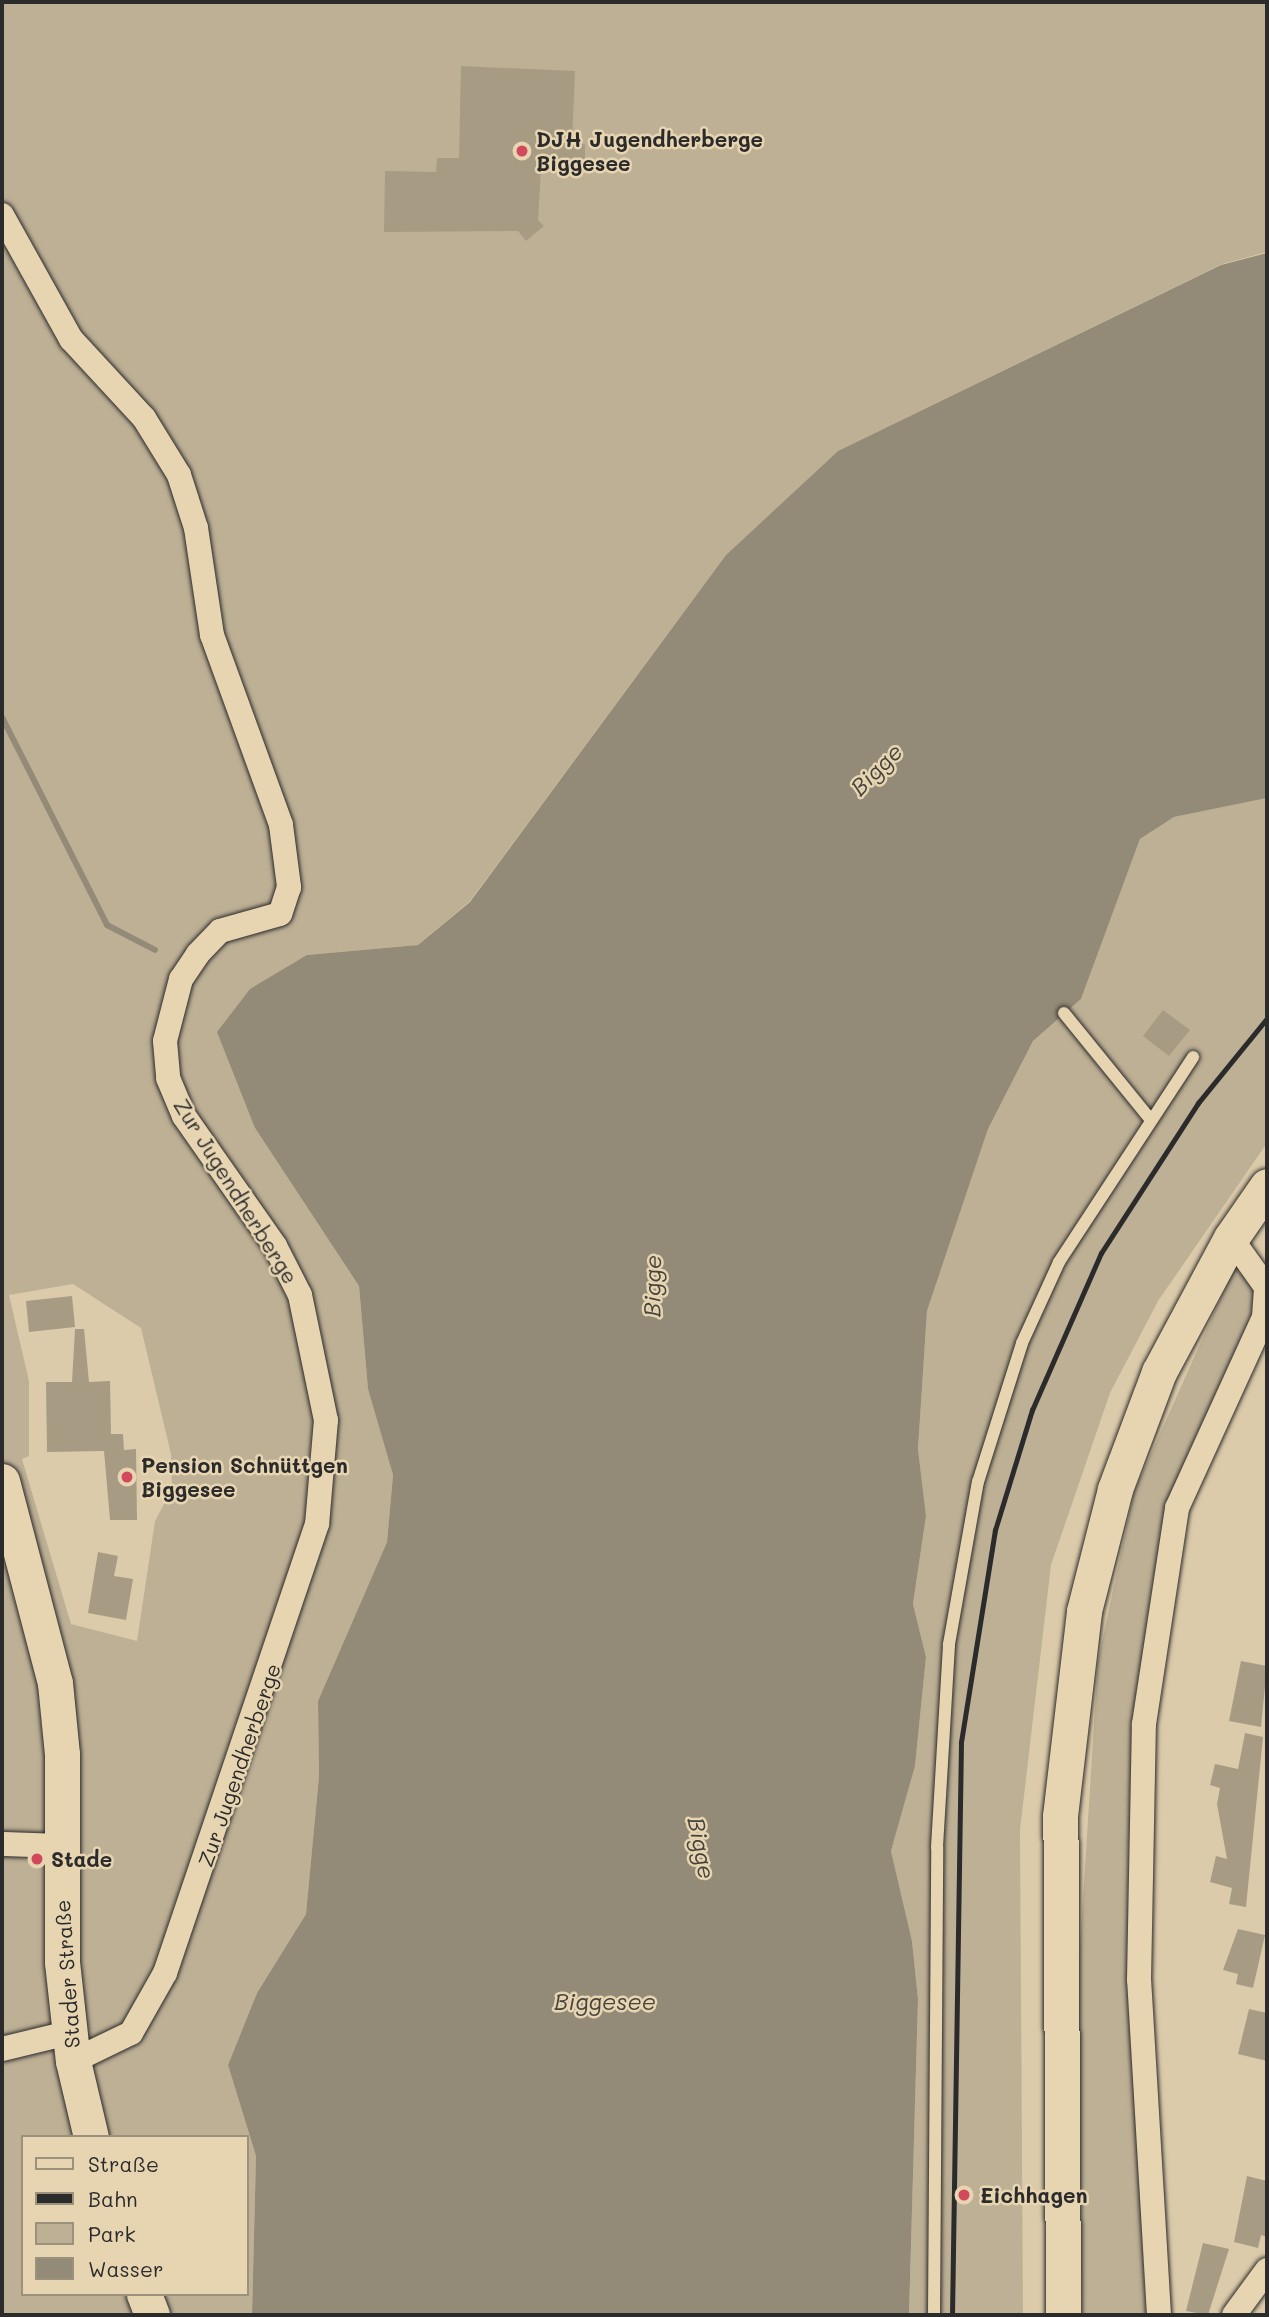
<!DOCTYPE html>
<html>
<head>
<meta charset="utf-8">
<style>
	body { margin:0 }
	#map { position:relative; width:1269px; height:2317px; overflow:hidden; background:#dccbaa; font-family:Mali,sans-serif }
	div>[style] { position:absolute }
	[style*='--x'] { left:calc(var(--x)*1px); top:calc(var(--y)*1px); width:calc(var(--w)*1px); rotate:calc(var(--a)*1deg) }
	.green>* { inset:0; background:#beb095 }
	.water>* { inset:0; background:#938a77 }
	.stream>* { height:6px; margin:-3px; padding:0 3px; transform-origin:3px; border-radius:3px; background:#938a77 }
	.building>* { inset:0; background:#a79b84 }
	.roads { filter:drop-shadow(0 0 2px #2b2b2b) drop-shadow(0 0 2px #2b2b2b) }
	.lane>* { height:12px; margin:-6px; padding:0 6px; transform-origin:6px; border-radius:6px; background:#e7d5b2 }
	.street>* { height:24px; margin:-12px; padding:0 12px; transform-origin:12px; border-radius:12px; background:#e7d5b2 }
	.secondary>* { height:35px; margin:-17.5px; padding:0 17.5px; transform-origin:17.5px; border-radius:17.5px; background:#e7d5b2 }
	.rail>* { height:5px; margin:-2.5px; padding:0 2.5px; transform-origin:2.5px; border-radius:2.5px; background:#2b2b2b }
	.dots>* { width:19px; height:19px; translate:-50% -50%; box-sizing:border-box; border:4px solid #e7d5b2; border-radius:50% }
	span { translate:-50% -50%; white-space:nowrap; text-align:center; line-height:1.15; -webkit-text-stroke:5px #e7d5b2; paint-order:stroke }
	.poi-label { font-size:21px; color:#2b2b2b; font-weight:700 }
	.left { translate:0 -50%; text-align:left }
	.street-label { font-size:21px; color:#2b2b2b }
	.water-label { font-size:23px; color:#45433e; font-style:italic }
	.frame { position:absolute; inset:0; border:4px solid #2b2b2b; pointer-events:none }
	.legend { position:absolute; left:21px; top:2135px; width:228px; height:161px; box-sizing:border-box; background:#e7d5b2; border:2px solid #9c917c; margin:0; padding:9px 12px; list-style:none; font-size:21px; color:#2b2b2b }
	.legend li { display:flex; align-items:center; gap:14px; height:35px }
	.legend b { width:35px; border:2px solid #9c917c }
</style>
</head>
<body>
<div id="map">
	<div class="green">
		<div style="clip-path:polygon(evenodd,2px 2px,1267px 2px,1267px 252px,1222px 264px,838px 451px,726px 555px,470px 901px,418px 945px,307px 955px,255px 1128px,359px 1286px,368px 1389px,393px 1475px,387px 1542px,318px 1701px,319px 1776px,306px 1914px,257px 1993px,228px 2065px,256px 2156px,252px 2315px,2px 2315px,2px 2px,73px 1284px,141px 1328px,171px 1454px,172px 1489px,155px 1521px,137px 1641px,71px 1624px,22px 1459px,29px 1456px,29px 1381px,9px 1295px,73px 1284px,2px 2px,23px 2137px,247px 2137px,247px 2294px,23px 2294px,23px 2137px)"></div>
		<div style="clip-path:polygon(1267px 798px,1267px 1143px,1158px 1301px,1110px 1393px,1051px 1565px,1020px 1830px,1023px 2315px,909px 2315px,918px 1999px,912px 1941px,891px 1851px,915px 1766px,926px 1657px,913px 1604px,926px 1516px,918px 1449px,927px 1311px,988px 1129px,1033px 1041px,1081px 999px,1140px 839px,1174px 817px)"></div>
		<div style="clip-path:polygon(1234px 1268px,1255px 1284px,1252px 1313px,1169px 1502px,1130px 1977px,1146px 2315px,1082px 2315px,1077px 1994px,1098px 1661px,1134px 1492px)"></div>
	</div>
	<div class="water">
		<div style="clip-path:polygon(1267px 253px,1267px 798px,1174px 817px,1140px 839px,1081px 999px,1033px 1041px,988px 1129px,927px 1311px,918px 1449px,926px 1516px,913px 1604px,926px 1657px,915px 1766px,891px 1851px,912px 1941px,918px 1999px,909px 2315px,252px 2315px,256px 2156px,228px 2065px,257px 1993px,306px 1914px,319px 1776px,318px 1701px,387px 1542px,393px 1475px,368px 1389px,359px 1286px,255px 1128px,217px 1032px,250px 989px,307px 955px,418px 945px,470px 902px,726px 555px,838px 451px,1221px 265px)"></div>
	</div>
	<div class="stream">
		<div style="--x:2;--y:717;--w:233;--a:63.2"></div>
		<div style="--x:107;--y:925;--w:54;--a:27.5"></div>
	</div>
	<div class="building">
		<div style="clip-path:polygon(461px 66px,575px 71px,572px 143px,585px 144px,585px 172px,541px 170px,538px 220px,544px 226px,526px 241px,518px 231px,384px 232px,385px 171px,436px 172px,437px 158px,459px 158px)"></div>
		<div style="clip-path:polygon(1163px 1010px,1190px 1030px,1169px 1056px,1143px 1036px)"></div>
		<div style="clip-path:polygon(72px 1296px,75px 1327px,29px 1332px,26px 1301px)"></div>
		<div style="clip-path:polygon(75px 1329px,84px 1329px,89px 1382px,110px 1381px,111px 1434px,123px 1434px,124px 1450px,136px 1449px,137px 1520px,110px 1520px,104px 1451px,47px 1452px,46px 1382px,72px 1382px)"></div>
		<div style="clip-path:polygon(98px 1552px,118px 1556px,114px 1576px,133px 1579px,126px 1620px,88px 1613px)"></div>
		<div style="clip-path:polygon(1241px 1661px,1267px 1666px,1261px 1727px,1229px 1721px)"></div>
		<div style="clip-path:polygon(1245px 1733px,1263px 1737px,1246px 1907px,1229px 1904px,1232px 1888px,1210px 1882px,1216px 1856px,1227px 1859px,1217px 1804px,1220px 1788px,1210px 1785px,1215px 1764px,1238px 1769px)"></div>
		<div style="clip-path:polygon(1238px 1929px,1265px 1935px,1253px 1988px,1236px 1984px,1238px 1974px,1223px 1970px)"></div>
		<div style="clip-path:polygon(1249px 2009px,1267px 2013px,1267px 2061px,1238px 2054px)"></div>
		<div style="clip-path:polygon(1247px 2176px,1267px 2181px,1267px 2237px,1261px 2235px,1258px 2248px,1234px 2242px)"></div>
		<div style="clip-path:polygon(1203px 2243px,1229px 2249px,1208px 2315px,1186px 2311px)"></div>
	</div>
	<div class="roads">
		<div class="lane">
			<div style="--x:1064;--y:1013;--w:136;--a:50.9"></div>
			<div style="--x:934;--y:2315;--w:468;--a:-89.6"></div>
			<div style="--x:937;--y:1847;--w:203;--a:-86.6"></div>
			<div style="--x:949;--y:1644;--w:165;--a:-79.9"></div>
			<div style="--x:978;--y:1482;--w:146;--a:-72.4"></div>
			<div style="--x:1022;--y:1343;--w:89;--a:-65.4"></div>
			<div style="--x:1059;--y:1262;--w:245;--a:-56.8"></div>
		</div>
		<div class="street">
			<div style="--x:2;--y:215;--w:142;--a:60.9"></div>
			<div style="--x:71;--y:339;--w:108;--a:47.3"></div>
			<div style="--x:144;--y:418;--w:67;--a:58.4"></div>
			<div style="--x:179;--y:475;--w:56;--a:72.2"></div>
			<div style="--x:196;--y:528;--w:108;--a:81.5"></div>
			<div style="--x:212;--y:635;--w:202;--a:70"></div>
			<div style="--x:281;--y:825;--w:63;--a:82.6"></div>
			<div style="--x:289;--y:887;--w:28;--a:108"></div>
			<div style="--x:280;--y:914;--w:62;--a:164.2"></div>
			<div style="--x:220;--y:931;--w:32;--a:134"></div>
			<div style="--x:198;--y:954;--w:30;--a:124"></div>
			<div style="--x:181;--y:979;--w:64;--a:104.5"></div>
			<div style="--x:165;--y:1041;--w:37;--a:85"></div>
			<div style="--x:168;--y:1078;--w:41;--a:67.2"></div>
			<div style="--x:184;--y:1116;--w:159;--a:55"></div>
			<div style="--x:275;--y:1246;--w:55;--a:63"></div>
			<div style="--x:300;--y:1295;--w:128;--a:78.3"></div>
			<div style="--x:326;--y:1420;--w:104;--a:94.9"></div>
			<div style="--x:317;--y:1524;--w:474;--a:108.7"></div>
			<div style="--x:165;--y:1973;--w:69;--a:119.5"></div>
			<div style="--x:131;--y:2033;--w:64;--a:154.2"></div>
			<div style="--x:2;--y:1844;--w:61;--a:1.9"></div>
			<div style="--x:2;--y:2049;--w:68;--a:-13.6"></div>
			<div style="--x:1159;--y:2315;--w:336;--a:-93.4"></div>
			<div style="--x:1139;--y:1980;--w:256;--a:-88.9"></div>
			<div style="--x:1144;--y:1724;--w:219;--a:-81.3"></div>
			<div style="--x:1177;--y:1508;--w:210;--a:-65.5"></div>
			<div style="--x:1264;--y:1317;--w:30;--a:-86"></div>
			<div style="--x:1266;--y:1287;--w:60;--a:-125.5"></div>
			<div style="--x:1234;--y:2315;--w:56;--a:-53.7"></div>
		</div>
		<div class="secondary">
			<div style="--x:2;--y:1481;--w:209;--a:75.3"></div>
			<div style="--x:55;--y:1683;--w:71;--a:84.4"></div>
			<div style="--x:62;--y:1754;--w:208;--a:90"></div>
			<div style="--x:62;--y:1962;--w:100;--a:83.7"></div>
			<div style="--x:73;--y:2061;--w:78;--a:76.7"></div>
			<div style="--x:144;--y:2294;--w:22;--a:69"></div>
			<div style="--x:1063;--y:2315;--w:499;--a:-90.3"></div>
			<div style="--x:1060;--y:1816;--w:206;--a:-83.3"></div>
			<div style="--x:1084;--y:1611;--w:126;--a:-75.7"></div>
			<div style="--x:1115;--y:1489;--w:125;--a:-69.4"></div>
			<div style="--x:1159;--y:1372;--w:152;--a:-61.8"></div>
			<div style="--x:1231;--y:1238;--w:63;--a:-55.3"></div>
		</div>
	</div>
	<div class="rail">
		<div style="--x:952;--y:2315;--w:573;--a:-89.1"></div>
		<div style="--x:961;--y:1742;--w:215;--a:-80.9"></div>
		<div style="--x:995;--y:1530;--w:126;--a:-72.9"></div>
		<div style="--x:1032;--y:1410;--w:171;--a:-66.3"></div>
		<div style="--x:1101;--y:1253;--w:179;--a:-57.1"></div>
		<div style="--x:1198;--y:1103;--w:109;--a:-50.9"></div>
	</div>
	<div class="dots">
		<div style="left:522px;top:151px;background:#d1495b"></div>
		<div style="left:127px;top:1477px;background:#d1495b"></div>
		<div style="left:37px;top:1859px;background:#d1495b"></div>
		<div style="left:964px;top:2195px;background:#d1495b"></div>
	</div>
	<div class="poi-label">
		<span class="left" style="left:536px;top:151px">DJH Jugendherberge<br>Biggesee</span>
		<span class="left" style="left:141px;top:1477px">Pension Schnüttgen<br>Biggesee</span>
		<span class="left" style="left:51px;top:1859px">Stade</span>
		<span class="left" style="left:980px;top:2195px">Eichhagen</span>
	</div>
	<div class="street-label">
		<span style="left:236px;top:1191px;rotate:58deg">Zur Jugendherberge</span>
		<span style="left:239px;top:1765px;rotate:-71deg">Zur Jugendherberge</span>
		<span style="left:67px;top:1974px;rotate:-94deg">Stader Straße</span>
	</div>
	<div class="water-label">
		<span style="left:876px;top:769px;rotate:-45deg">Bigge</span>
		<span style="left:652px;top:1286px;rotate:-89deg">Bigge</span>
		<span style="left:702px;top:1848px;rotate:79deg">Bigge</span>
		<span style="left:605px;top:2001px">Biggesee</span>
	</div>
	<div class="frame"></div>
	<ul class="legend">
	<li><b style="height:9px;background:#e7d5b2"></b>Straße</li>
	<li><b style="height:9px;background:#2b2b2b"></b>Bahn</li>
	<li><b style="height:19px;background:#beb095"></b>Park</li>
	<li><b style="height:19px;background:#938a77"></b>Wasser</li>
	</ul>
</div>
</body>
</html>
